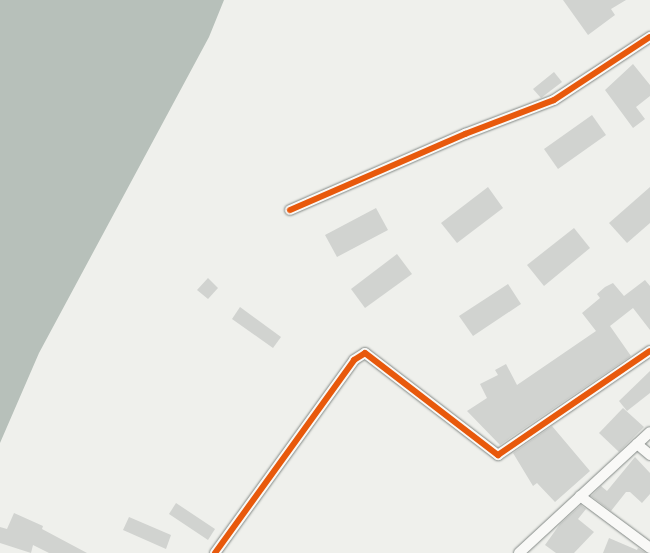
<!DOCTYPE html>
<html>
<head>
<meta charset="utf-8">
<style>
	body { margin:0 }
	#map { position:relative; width:650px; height:553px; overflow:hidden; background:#eff0ec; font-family:"Indie Flower",sans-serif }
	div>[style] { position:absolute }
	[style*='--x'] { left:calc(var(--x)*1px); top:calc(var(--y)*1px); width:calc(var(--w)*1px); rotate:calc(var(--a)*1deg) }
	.water>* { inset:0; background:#b7c0ba }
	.building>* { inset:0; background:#d1d3d0 }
	.roads { filter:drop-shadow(0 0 1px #828885) drop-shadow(0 0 1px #828885) }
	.street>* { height:10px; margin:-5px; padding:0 5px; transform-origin:5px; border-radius:5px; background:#f9f9f7 }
	.cycleway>* { height:6px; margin:-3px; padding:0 3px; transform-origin:3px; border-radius:3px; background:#e8590c }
	span { translate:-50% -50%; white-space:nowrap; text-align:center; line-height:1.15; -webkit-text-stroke:3px #fdfcf7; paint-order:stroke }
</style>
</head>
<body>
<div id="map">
	<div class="water">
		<div style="clip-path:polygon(0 0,224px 0,209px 37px,39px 353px,0 443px)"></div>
	</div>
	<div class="building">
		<div style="clip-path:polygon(563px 0,626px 0,611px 9px,615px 15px,588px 35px)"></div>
		<div style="clip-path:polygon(633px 64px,650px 85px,650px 96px,636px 107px,645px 119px,633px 128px,605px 90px)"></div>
		<div style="clip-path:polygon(554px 72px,562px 82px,541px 98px,533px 89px)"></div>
		<div style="clip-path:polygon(592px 115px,606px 135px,558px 169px,544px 149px)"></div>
		<div style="clip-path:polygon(488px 187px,503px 208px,457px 243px,441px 223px)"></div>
		<div style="clip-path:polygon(650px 187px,650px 223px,627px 243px,609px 223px)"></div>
		<div style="clip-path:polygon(376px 208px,388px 230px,337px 257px,325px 235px)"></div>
		<div style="clip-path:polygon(574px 228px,590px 248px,544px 286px,527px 265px)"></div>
		<div style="clip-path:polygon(397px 254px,412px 274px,365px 308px,351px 289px)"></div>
		<div style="clip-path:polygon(208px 278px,218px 288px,208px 299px,197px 290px)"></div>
		<div style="clip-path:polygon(645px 280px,650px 286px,650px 330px,633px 308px,610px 326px,631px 356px,500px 445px,467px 411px,487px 398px,480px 384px,498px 375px,495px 370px,506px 364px,517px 385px,596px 331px,582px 313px,600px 298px,597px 294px,605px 287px,613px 283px,624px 296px)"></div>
		<div style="clip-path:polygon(508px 284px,521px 304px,473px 336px,459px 316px)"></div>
		<div style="clip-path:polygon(240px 307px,281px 337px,273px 348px,232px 319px)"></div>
		<div style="clip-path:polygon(650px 371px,650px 393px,627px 411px,619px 401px)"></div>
		<div style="clip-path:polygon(623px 408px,644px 427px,619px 452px,599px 433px)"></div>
		<div style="clip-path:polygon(552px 426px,590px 471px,555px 502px,537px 483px,533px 486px,513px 453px)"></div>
		<div style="clip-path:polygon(635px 457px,650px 473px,650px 494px,642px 503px,630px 492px,626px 492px,611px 511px,591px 496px,601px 486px,607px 491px)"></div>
		<div style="clip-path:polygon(176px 503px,215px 529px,208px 540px,169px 514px)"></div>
		<div style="clip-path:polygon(581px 505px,586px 509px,578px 519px,594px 532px,574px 553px,556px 553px,545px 545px,560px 524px)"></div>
		<div style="clip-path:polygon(14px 513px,43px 526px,42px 529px,87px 553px,49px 553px,33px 545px,31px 553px,0 543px,0 527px,7px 529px)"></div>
		<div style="clip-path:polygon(129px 517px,171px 535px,166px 549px,123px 530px)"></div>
		<div style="clip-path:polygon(609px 538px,637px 550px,638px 548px,646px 553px,603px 553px)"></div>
	</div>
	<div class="roads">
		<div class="street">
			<div style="--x:290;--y:210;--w:191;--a:-23.5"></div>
			<div style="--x:465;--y:134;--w:95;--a:-20.9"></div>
			<div style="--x:554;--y:100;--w:115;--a:-33.3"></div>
			<div style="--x:637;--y:444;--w:17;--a:40"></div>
			<div style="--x:580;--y:496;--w:87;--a:36.6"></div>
			<div style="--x:215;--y:553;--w:238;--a:-54.2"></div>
			<div style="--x:354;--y:360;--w:13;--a:-32"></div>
			<div style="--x:365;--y:353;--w:168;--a:37.5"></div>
			<div style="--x:498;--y:455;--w:184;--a:-34.4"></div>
			<div style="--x:519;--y:553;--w:178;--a:-42.7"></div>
		</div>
	</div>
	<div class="cycleway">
		<div style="--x:290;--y:210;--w:191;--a:-23.5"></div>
		<div style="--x:465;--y:134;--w:95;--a:-20.9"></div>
		<div style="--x:554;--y:100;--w:115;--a:-33.3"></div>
		<div style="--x:215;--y:553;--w:238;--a:-54.2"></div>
		<div style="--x:354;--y:360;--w:13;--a:-32"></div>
		<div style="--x:365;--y:353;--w:168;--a:37.5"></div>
		<div style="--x:498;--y:455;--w:184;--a:-34.4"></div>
	</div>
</div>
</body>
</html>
